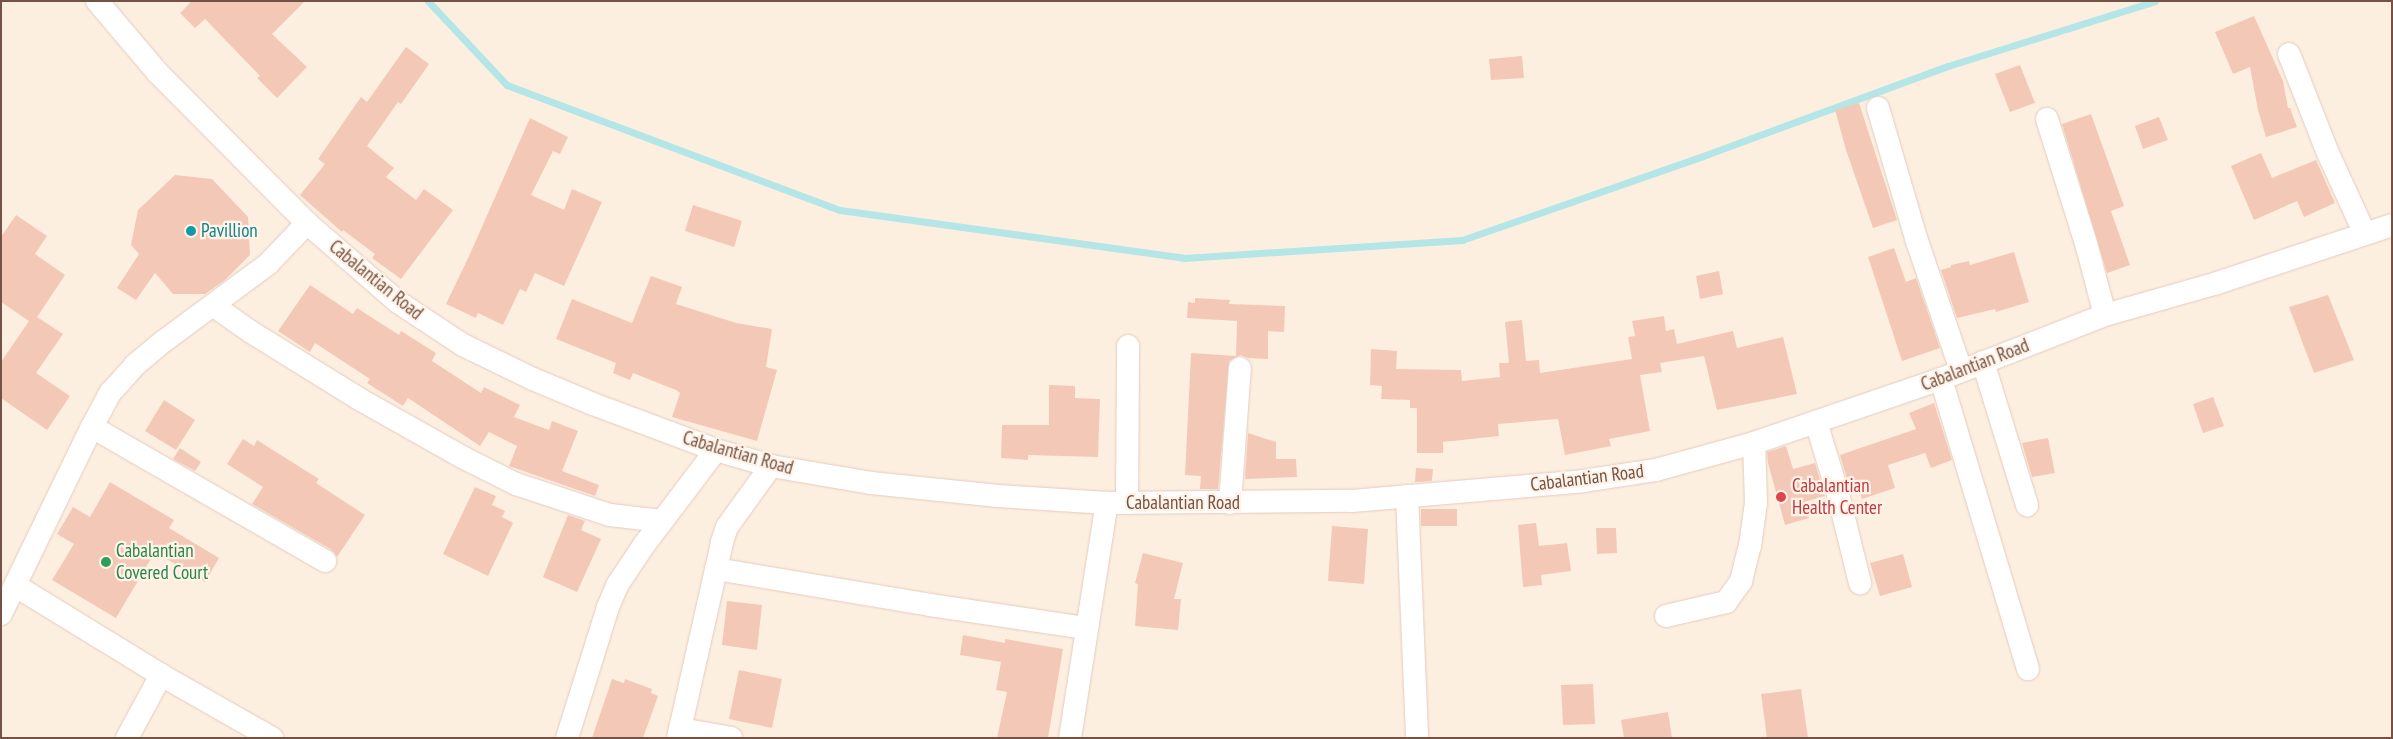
<!DOCTYPE html>
<html>
<head>
<meta charset="utf-8">
<style>
	body { margin:0 }
	#map { position:relative; width:2393px; height:739px; overflow:hidden; background:#fdefe0; font-family:"PT Sans Narrow",sans-serif }
	div>[style] { position:absolute }
	[style*='--x'] { left:calc(var(--x)*1px); top:calc(var(--y)*1px); width:calc(var(--w)*1px); rotate:calc(var(--a)*1deg) }
	.stream>* { height:7px; margin:-3.5px; padding:0 3.5px; transform-origin:3.5px; border-radius:3.5px; background:#b4e5e7 }
	.building>* { inset:0; background:#f4c8b6 }
	.roads { filter:drop-shadow(0 0 1px #e3ccbf) drop-shadow(0 0 1px #e3ccbf) }
	.minor>* { height:22px; margin:-11px; padding:0 11px; transform-origin:11px; border-radius:11px; background:#fff }
	.dots>* { width:14px; height:14px; translate:-50% -50%; box-sizing:border-box; border:2px solid #fff3e7; border-radius:50% }
	span { translate:-50% -50%; white-space:nowrap; text-align:center; line-height:1.15; -webkit-text-stroke:4.5px #fff3e7; paint-order:stroke }
	.culture-label { font-size:19px; color:#0d838f }
	.left { translate:0 -50%; text-align:left }
	.street-label { font-size:19px; color:#755246 }
	.health-label { font-size:19px; color:#be3a42 }
	.leisure-label { font-size:19px; color:#27864d }
	.frame { position:absolute; inset:0; border:2px solid #755246; pointer-events:none }
</style>
</head>
<body>
<div id="map">
	<div class="stream">
		<div style="--x:428;--y:1;--w:115;--a:46.8"></div>
		<div style="--x:507;--y:85;--w:356;--a:20.6"></div>
		<div style="--x:840;--y:210;--w:347;--a:7.9"></div>
		<div style="--x:1184;--y:258;--w:279;--a:-3.7"></div>
		<div style="--x:1462;--y:240;--w:255;--a:-19.2"></div>
		<div style="--x:1703;--y:156;--w:261;--a:-20.2"></div>
		<div style="--x:1948;--y:66;--w:217;--a:-17.4"></div>
	</div>
	<div class="building">
		<div style="clip-path:polygon(188px 1px,305px 1px,272px 34px,307px 67px,277px 98px,257px 78px,260px 76px,205px 19px,195px 28px,180px 13px,190px 3px)"></div>
		<div style="clip-path:polygon(2254px 16px,2283px 81px,2288px 108px,2290px 108px,2297px 127px,2266px 137px,2258px 110px,2250px 67px,2233px 74px,2215px 32px)"></div>
		<div style="clip-path:polygon(406px 47px,429px 64px,401px 104px,398px 102px,367px 146px,394px 168px,386px 177px,416px 200px,424px 189px,453px 210px,401px 279px,372px 258px,375px 254px,343px 230px,342px 232px,300px 195px,325px 164px,318px 159px,361px 97px,367px 102px)"></div>
		<div style="clip-path:polygon(1522px 56px,1524px 78px,1491px 80px,1489px 59px)"></div>
		<div style="clip-path:polygon(2020px 65px,2035px 103px,2010px 112px,1995px 74px)"></div>
		<div style="clip-path:polygon(1859px 103px,1897px 220px,1873px 228px,1846px 150px,1835px 110px)"></div>
		<div style="clip-path:polygon(2091px 114px,2124px 206px,2111px 211px,2130px 265px,2107px 273px,2062px 124px)"></div>
		<div style="clip-path:polygon(2159px 117px,2168px 140px,2143px 149px,2135px 126px)"></div>
		<div style="clip-path:polygon(530px 118px,568px 137px,560px 154px,553px 151px,531px 195px,564px 210px,572px 189px,602px 202px,564px 286px,535px 273px,526px 292px,520px 289px,503px 325px,478px 313px,476px 318px,446px 304px,470px 254px)"></div>
		<div style="clip-path:polygon(2261px 153px,2272px 178px,2316px 160px,2335px 203px,2304px 217px,2297px 201px,2254px 220px,2231px 166px)"></div>
		<div style="clip-path:polygon(175px 175px,212px 179px,248px 217px,250px 255px,225px 280px,205px 294px,173px 294px,155px 273px,136px 300px,117px 288px,139px 254px,131px 245px,138px 210px)"></div>
		<div style="clip-path:polygon(693px 205px,742px 221px,734px 247px,685px 231px)"></div>
		<div style="clip-path:polygon(16px 215px,47px 236px,35px 254px,65px 275px,37px 317px,63px 334px,36px 373px,70px 396px,47px 430px,1px 398px,1px 362px,29px 321px,1px 302px,1px 237px)"></div>
		<div style="clip-path:polygon(1894px 248px,1906px 282px,1916px 278px,1940px 348px,1902px 361px,1868px 257px)"></div>
		<div style="clip-path:polygon(2014px 252px,2029px 302px,1996px 312px,1995px 309px,1957px 318px,1941px 270px,1951px 267px,1951px 265px,1969px 261px,1970px 265px)"></div>
		<div style="clip-path:polygon(1719px 271px,1723px 294px,1700px 299px,1696px 276px)"></div>
		<div style="clip-path:polygon(651px 276px,682px 287px,676px 304px,736px 323px,772px 329px,766px 367px,777px 370px,757px 441px,672px 417px,680px 393px,676px 390px,633px 373px,630px 380px,613px 373px,616px 363px,556px 339px,572px 299px,632px 323px)"></div>
		<div style="clip-path:polygon(310px 285px,353px 314px,357px 308px,399px 335px,401px 331px,436px 353px,432px 361px,481px 393px,484px 387px,520px 405px,514px 417px,549px 430px,552px 421px,578px 431px,562px 471px,599px 485px,595px 496px,509px 466px,517px 446px,489px 432px,480px 446px,408px 398px,403px 406px,367px 383px,370px 379px,315px 343px,310px 352px,278px 331px)"></div>
		<div style="clip-path:polygon(2328px 295px,2354px 360px,2314px 373px,2289px 307px)"></div>
		<div style="clip-path:polygon(1195px 298px,1230px 300px,1229px 304px,1285px 306px,1284px 332px,1268px 331px,1268px 359px,1248px 358px,1240px 355px,1229px 361px,1218px 489px,1200px 489px,1201px 476px,1185px 475px,1191px 353px,1236px 356px,1237px 321px,1187px 318px,1188px 302px,1195px 303px)"></div>
		<div style="clip-path:polygon(1664px 316px,1666px 331px,1674px 329px,1677px 344px,1733px 331px,1737px 348px,1783px 337px,1797px 394px,1717px 410px,1704px 356px,1660px 363px,1662px 372px,1640px 375px,1650px 431px,1609px 439px,1611px 446px,1565px 455px,1558px 419px,1498px 424px,1499px 436px,1443px 442px,1443px 453px,1417px 453px,1417px 408px,1410px 408px,1410px 400px,1381px 399px,1382px 386px,1370px 385px,1371px 349px,1397px 351px,1396px 369px,1461px 370px,1462px 381px,1500px 377px,1499px 363px,1509px 363px,1505px 322px,1522px 320px,1526px 361px,1539px 360px,1540px 373px,1632px 359px,1628px 337px,1635px 336px,1632px 321px)"></div>
		<div style="clip-path:polygon(1049px 385px,1075px 386px,1075px 398px,1100px 399px,1098px 457px,1028px 455px,1028px 460px,1001px 458px,1002px 425px,1049px 425px)"></div>
		<div style="clip-path:polygon(2213px 397px,2224px 426px,2203px 433px,2193px 404px)"></div>
		<div style="clip-path:polygon(164px 400px,195px 420px,176px 450px,145px 431px)"></div>
		<div style="clip-path:polygon(1934px 403px,1952px 460px,1931px 468px,1925px 453px,1888px 465px,1895px 488px,1862px 499px,1858px 487px,1850px 489px,1840px 455px,1916px 429px,1909px 413px)"></div>
		<div style="clip-path:polygon(1248px 433px,1276px 442px,1276px 459px,1296px 459px,1297px 477px,1245px 479px)"></div>
		<div style="clip-path:polygon(2048px 438px,2055px 473px,2032px 477px,2022px 443px)"></div>
		<div style="clip-path:polygon(243px 439px,254px 446px,257px 440px,319px 479px,316px 483px,365px 515px,337px 557px,332px 550px,252px 504px,263px 487px,227px 464px)"></div>
		<div style="clip-path:polygon(1786px 446px,1793px 469px,1815px 463px,1825px 496px,1804px 502px,1809px 518px,1785px 525px,1768px 463px,1767px 452px)"></div>
		<div style="clip-path:polygon(180px 448px,201px 462px,195px 471px,173px 459px)"></div>
		<div style="clip-path:polygon(1416px 468px,1433px 469px,1432px 481px,1415px 482px)"></div>
		<div style="clip-path:polygon(110px 482px,174px 520px,169px 528px,219px 558px,205px 582px,155px 552px,116px 618px,52px 580px,74px 544px,57px 534px,73px 507px,90px 517px)"></div>
		<div style="clip-path:polygon(475px 487px,496px 496px,492px 505px,505px 511px,502px 517px,513px 523px,488px 576px,443px 554px)"></div>
		<div style="clip-path:polygon(1421px 509px,1457px 509px,1457px 526px,1421px 526px)"></div>
		<div style="clip-path:polygon(568px 515px,585px 521px,581px 530px,601px 539px,577px 592px,543px 577px)"></div>
		<div style="clip-path:polygon(1536px 523px,1539px 546px,1567px 543px,1571px 571px,1541px 575px,1542px 585px,1523px 587px,1518px 525px)"></div>
		<div style="clip-path:polygon(1332px 526px,1368px 529px,1364px 584px,1328px 581px)"></div>
		<div style="clip-path:polygon(1596px 528px,1616px 528px,1617px 553px,1597px 554px)"></div>
		<div style="clip-path:polygon(1143px 553px,1183px 563px,1174px 599px,1181px 599px,1178px 630px,1135px 626px,1138px 584px,1135px 583px)"></div>
		<div style="clip-path:polygon(1903px 554px,1912px 587px,1880px 596px,1870px 563px)"></div>
		<div style="clip-path:polygon(727px 601px,762px 605px,757px 650px,722px 645px)"></div>
		<div style="clip-path:polygon(963px 635px,1005px 643px,1005px 639px,1063px 649px,1048px 738px,997px 738px,1007px 692px,996px 690px,1001px 662px,960px 655px)"></div>
		<div style="clip-path:polygon(739px 670px,782px 679px,772px 728px,729px 719px)"></div>
		<div style="clip-path:polygon(612px 679px,624px 683px,625px 679px,652px 689px,651px 693px,658px 696px,643px 738px,592px 738px)"></div>
		<div style="clip-path:polygon(1593px 684px,1595px 724px,1563px 725px,1561px 685px)"></div>
		<div style="clip-path:polygon(1801px 689px,1808px 738px,1767px 738px,1761px 694px)"></div>
		<div style="clip-path:polygon(1668px 712px,1672px 738px,1624px 738px,1621px 720px)"></div>
	</div>
	<div class="roads">
		<div class="minor">
			<div style="--x:97;--y:1;--w:93;--a:49.8"></div>
			<div style="--x:157;--y:72;--w:213;--a:45.2"></div>
			<div style="--x:307;--y:223;--w:121;--a:41"></div>
			<div style="--x:398;--y:302;--w:78;--a:33.5"></div>
			<div style="--x:463;--y:345;--w:78;--a:25.9"></div>
			<div style="--x:533;--y:379;--w:65;--a:22.6"></div>
			<div style="--x:593;--y:404;--w:131;--a:20.5"></div>
			<div style="--x:716;--y:450;--w:57;--a:16.2"></div>
			<div style="--x:771;--y:466;--w:101;--a:9.6"></div>
			<div style="--x:871;--y:483;--w:128;--a:5.8"></div>
			<div style="--x:998;--y:496;--w:109;--a:3.7"></div>
			<div style="--x:1107;--y:503;--w:245;--a:-0.5"></div>
			<div style="--x:1352;--y:501;--w:232;--a:-4.9"></div>
			<div style="--x:1583;--y:481;--w:74;--a:-8.6"></div>
			<div style="--x:1656;--y:470;--w:102;--a:-15.4"></div>
			<div style="--x:1754;--y:443;--w:198;--a:-18.9"></div>
			<div style="--x:1941;--y:379;--w:176;--a:-21.3"></div>
			<div style="--x:2105;--y:315;--w:116;--a:-15.9"></div>
			<div style="--x:2217;--y:283;--w:184;--a:-18.3"></div>
			<div style="--x:2289;--y:54;--w:104;--a:68.6"></div>
			<div style="--x:2327;--y:151;--w:91;--a:65.4"></div>
			<div style="--x:1878;--y:108;--w:139;--a:73.7"></div>
			<div style="--x:1917;--y:241;--w:136;--a:71.2"></div>
			<div style="--x:2047;--y:119;--w:134;--a:72.6"></div>
			<div style="--x:2087;--y:247;--w:70;--a:75.2"></div>
			<div style="--x:214;--y:306;--w:45;--a:35.1"></div>
			<div style="--x:251;--y:332;--w:129;--a:31.7"></div>
			<div style="--x:361;--y:400;--w:118;--a:29.4"></div>
			<div style="--x:464;--y:458;--w:58;--a:26.6"></div>
			<div style="--x:516;--y:484;--w:99;--a:18.3"></div>
			<div style="--x:610;--y:515;--w:52;--a:6.6"></div>
			<div style="--x:1983;--y:362;--w:150;--a:72.9"></div>
			<div style="--x:1941;--y:379;--w:303;--a:73.3"></div>
			<div style="--x:1816;--y:422;--w:75;--a:73"></div>
			<div style="--x:1838;--y:494;--w:92;--a:76.1"></div>
			<div style="--x:92;--y:427;--w:269;--a:29.9"></div>
			<div style="--x:1407;--y:496;--w:241;--a:87.6"></div>
			<div style="--x:1127;--y:503;--w:157;--a:-89.6"></div>
			<div style="--x:1230;--y:503;--w:135;--a:-85.8"></div>
			<div style="--x:716;--y:569;--w:217;--a:9.5"></div>
			<div style="--x:930;--y:605;--w:158;--a:8.4"></div>
			<div style="--x:16;--y:586;--w:170;--a:31.5"></div>
			<div style="--x:161;--y:675;--w:128;--a:29.6"></div>
			<div style="--x:1;--y:614;--w:208;--a:-64.1"></div>
			<div style="--x:92;--y:427;--w:40;--a:-62"></div>
			<div style="--x:111;--y:392;--w:36;--a:-48"></div>
			<div style="--x:135;--y:365;--w:38;--a:-40"></div>
			<div style="--x:164;--y:341;--w:129;--a:-36.5"></div>
			<div style="--x:268;--y:264;--w:57;--a:-46.4"></div>
			<div style="--x:1666;--y:616;--w:62;--a:-13.1"></div>
			<div style="--x:1726;--y:602;--w:26;--a:-54"></div>
			<div style="--x:1741;--y:581;--w:36;--a:-76"></div>
			<div style="--x:1750;--y:546;--w:44;--a:-82.2"></div>
			<div style="--x:1756;--y:502;--w:59;--a:-91.9"></div>
			<div style="--x:680;--y:729;--w:52;--a:10"></div>
			<div style="--x:127;--y:738;--w:72;--a:-61.6"></div>
			<div style="--x:567;--y:738;--w:137;--a:-72.6"></div>
			<div style="--x:608;--y:607;--w:25;--a:-67"></div>
			<div style="--x:618;--y:584;--w:47;--a:-56.3"></div>
			<div style="--x:644;--y:545;--w:119;--a:-52.8"></div>
			<div style="--x:678;--y:738;--w:201;--a:-77.3"></div>
			<div style="--x:722;--y:542;--w:16;--a:-72"></div>
			<div style="--x:727;--y:527;--w:75;--a:-54.2"></div>
			<div style="--x:1070;--y:738;--w:238;--a:-81.1"></div>
		</div>
	</div>
	<div class="dots">
		<div style="left:191px;top:231px;background:#0f9aa8"></div>
		<div style="left:1781px;top:497px;background:#e0444e"></div>
		<div style="left:106px;top:562px;background:#2e9e5b"></div>
	</div>
	<div class="culture-label">
		<span class="left" style="left:201px;top:231px">Pavillion</span>
	</div>
	<div class="street-label">
		<span style="left:376px;top:280px;rotate:39deg">Cabalantian Road</span>
		<span style="left:1975px;top:365px;rotate:-21deg">Cabalantian Road</span>
		<span style="left:738px;top:453px;rotate:16deg">Cabalantian Road</span>
		<span style="left:1587px;top:478px;rotate:-7deg">Cabalantian Road</span>
		<span style="left:1183px;top:503px">Cabalantian Road</span>
	</div>
	<div class="health-label">
		<span class="left" style="left:1792px;top:497px">Cabalantian<br>Health Center</span>
	</div>
	<div class="leisure-label">
		<span class="left" style="left:116px;top:562px">Cabalantian<br>Covered Court</span>
	</div>
	<div class="frame"></div>
</div>
</body>
</html>
